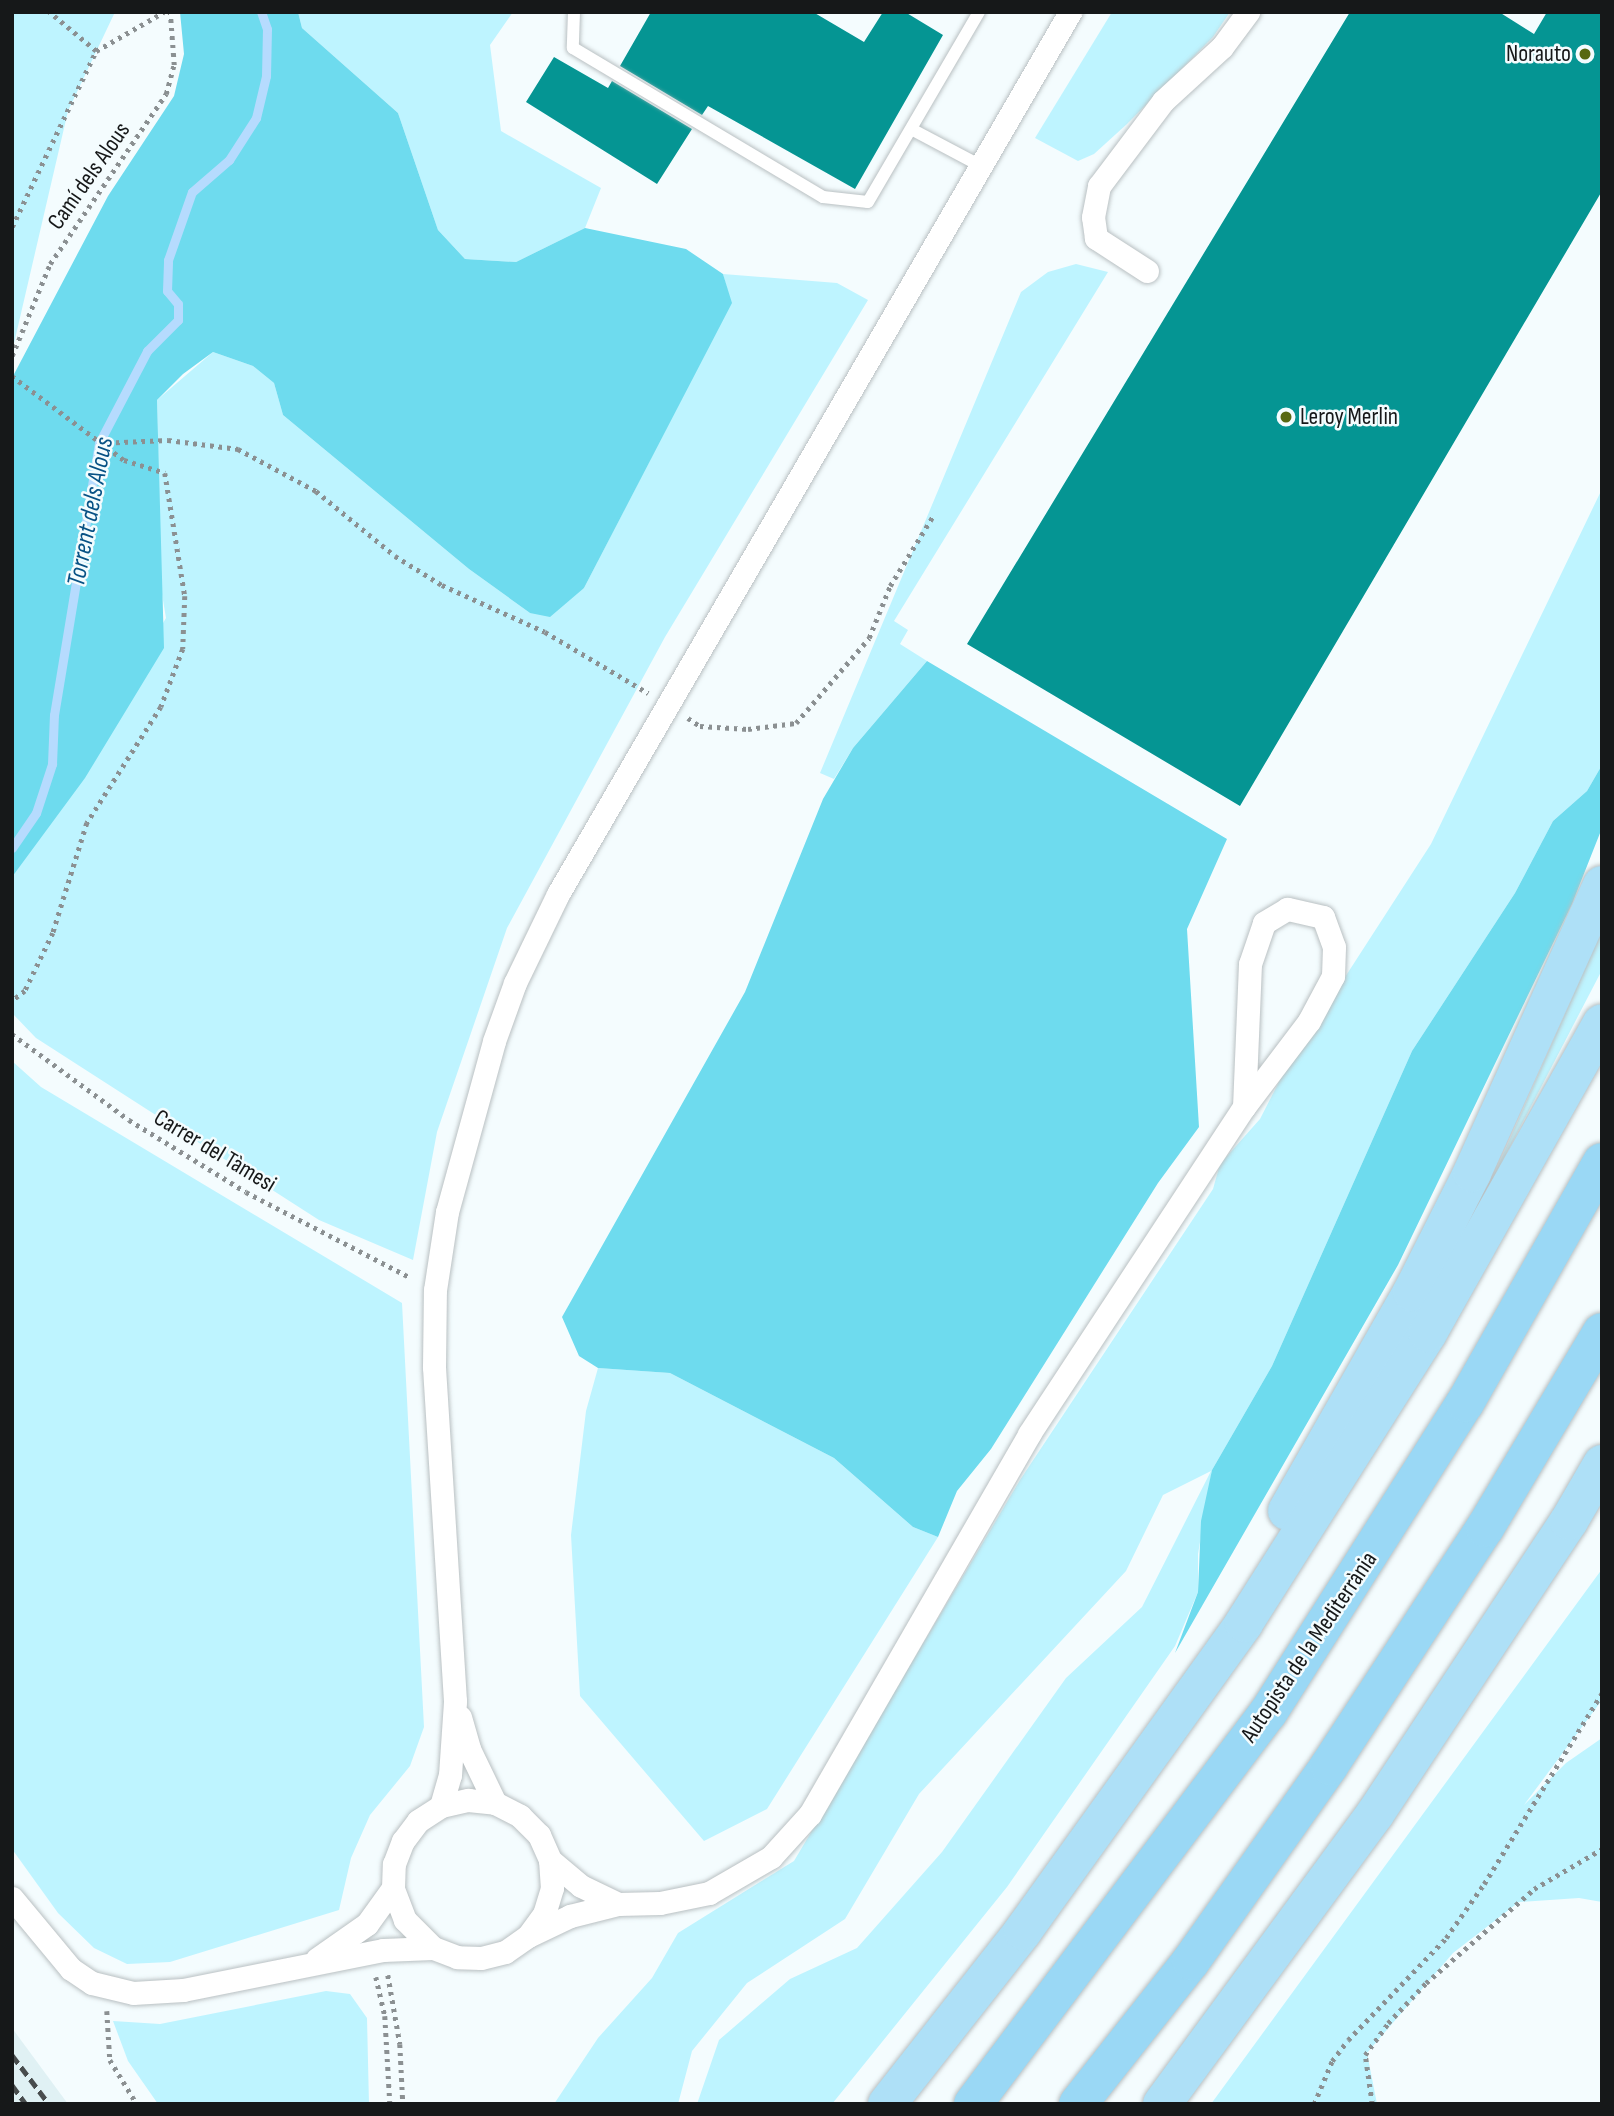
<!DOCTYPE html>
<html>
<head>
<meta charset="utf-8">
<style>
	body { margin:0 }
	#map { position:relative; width:1614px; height:2116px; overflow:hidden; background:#f4fcfe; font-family:"Sofia Sans Condensed",sans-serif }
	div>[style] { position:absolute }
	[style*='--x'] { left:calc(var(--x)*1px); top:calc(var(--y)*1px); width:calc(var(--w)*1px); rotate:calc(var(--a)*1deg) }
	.built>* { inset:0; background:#e0f1f4 }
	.green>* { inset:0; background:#bef4ff }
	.forest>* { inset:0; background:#6edbee }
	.stream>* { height:9px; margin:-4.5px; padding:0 4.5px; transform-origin:4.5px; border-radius:4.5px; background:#b6dbfe }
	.building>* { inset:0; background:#059593 }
	.path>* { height:4.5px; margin-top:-2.25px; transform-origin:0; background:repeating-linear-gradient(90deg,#8b9092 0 3.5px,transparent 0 8.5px) }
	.roads { filter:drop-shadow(0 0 2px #b9c0c2) drop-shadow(0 0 2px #b9c0c2) }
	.service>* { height:12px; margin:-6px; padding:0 6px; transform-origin:6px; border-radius:6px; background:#fff }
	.minor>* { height:23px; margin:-11.5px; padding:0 11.5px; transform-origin:11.5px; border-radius:11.5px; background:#fff }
	.trunk>* { height:38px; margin:-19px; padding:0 19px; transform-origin:19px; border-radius:19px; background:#aee0f7 }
	.motorway>* { height:38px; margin:-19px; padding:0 19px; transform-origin:19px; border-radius:19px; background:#9ad8f5 }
	.rail>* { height:5px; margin-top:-2.5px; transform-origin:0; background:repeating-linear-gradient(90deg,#484c4d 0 10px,transparent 0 15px) }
	.dots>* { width:19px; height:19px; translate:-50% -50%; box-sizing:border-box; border:4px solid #f4fcfe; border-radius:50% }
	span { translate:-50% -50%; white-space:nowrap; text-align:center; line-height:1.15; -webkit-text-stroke:5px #f4fcfe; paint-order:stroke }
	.poi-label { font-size:24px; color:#161819 }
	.right { translate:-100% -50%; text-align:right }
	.left { translate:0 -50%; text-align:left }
	.street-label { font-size:24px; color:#161819 }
	.water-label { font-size:26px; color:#085285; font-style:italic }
	.frame { position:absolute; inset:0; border:14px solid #161819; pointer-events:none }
</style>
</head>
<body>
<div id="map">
	<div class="built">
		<div style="clip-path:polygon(12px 2028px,68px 2104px,12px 2104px)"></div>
	</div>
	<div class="green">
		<div style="clip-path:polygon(12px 12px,115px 12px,68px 111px,12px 352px)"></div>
		<div style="clip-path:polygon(298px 12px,513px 12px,490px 45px,501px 131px,601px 188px,585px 228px,516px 262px,465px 259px,438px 230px,398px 113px,302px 28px)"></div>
		<div style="clip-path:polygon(1112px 12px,1230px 12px,1213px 37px,1127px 124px,1094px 154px,1078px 161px,1035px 138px)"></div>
		<div style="clip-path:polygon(1076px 264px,1108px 272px,894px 621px,908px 630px,900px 644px,927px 661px,853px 748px,834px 779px,820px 773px,1021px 292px,1048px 272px)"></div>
		<div style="clip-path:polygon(723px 274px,837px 283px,868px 300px,665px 637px,507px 928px,437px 1132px,413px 1260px,319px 1220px,36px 1038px,12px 1013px,12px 877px,166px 618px,161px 588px,157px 400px,213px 352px,253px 366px,274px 383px,283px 415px,469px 569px,530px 613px,584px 588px,731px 303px)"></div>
		<div style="clip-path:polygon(1602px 489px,1602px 765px,1587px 791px,1553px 821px,1515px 893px,1412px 1051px,1272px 1366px,1212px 1470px,1198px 1554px,1198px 1592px,1175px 1646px,1007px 1887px,832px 2104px,697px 2104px,719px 2040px,790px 1979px,857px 1948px,942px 1852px,1066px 1678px,1142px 1607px,1211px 1471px,1163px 1495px,1126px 1571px,919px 1794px,845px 1919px,747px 1983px,692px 2051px,678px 2104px,554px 2104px,598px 2038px,652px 1978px,678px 1933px,794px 1861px,1020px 1480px,1213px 1189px,1220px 1164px,1260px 1119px,1285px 1070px,1431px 844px)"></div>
		<div style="clip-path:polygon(1602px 929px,1602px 970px,1487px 1191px,1594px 948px)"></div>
		<div style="clip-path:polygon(12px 1061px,41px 1087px,402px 1303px,424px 1727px,410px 1766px,370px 1815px,351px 1858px,339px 1910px,170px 1962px,127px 1964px,94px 1948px,58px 1913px,12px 1849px)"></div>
		<div style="clip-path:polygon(598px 1368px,670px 1373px,834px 1458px,913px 1527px,938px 1537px,767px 1809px,704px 1841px,580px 1696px,571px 1535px,586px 1411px)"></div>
		<div style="clip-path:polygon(1602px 1569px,1602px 1700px,1524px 1805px,1566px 1763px,1602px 1738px,1602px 1902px,1579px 1898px,1519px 1902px,1453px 1953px,1367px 2053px,1377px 2104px,1211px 2104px)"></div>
		<div style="clip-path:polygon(326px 1991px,350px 1994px,367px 2018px,369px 2104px,158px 2104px,128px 2061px,113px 2021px,160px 2024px)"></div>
	</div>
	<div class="forest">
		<div style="clip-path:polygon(180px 12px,298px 12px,302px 28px,398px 113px,438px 230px,465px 259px,516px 262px,585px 228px,686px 249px,723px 274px,732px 303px,584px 588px,550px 617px,530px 613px,469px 569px,283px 415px,274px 383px,253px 366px,213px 352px,183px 374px,157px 400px,164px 648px,85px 778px,12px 877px,12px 378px,108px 196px,174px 96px,184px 54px)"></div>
		<div style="clip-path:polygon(927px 661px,1227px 839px,1187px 929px,1199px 1127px,1158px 1183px,991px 1449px,957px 1491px,938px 1537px,913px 1527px,834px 1458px,670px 1373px,598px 1368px,579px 1356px,562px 1317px,745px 992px,823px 799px,853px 748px)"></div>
		<div style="clip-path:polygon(1602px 765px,1602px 828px,1572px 904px,1398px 1265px,1175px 1653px,1198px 1592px,1201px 1521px,1212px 1470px,1272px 1366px,1412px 1051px,1515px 893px,1553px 821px,1587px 791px)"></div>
	</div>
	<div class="stream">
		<div style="--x:12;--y:848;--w:42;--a:-55.6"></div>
		<div style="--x:36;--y:813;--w:52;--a:-71.9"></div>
		<div style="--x:52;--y:764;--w:49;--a:-87.7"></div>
		<div style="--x:54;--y:715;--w:276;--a:-80.6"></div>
		<div style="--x:99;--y:443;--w:104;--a:-62.4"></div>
		<div style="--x:147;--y:351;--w:44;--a:-45"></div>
		<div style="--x:178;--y:320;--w:16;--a:-90"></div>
		<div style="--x:178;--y:304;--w:17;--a:-130"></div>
		<div style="--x:167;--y:291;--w:31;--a:-88"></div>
		<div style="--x:168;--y:260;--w:72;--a:-70.6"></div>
		<div style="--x:192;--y:192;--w:49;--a:-40.9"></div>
		<div style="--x:229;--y:160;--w:50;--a:-57.3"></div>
		<div style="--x:256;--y:118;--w:43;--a:-76.6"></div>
		<div style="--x:266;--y:76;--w:47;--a:-88.8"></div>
		<div style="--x:267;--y:29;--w:18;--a:-109"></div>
	</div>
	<div class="building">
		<div style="clip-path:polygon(651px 12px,813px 12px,864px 42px,883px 12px,905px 12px,943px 35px,855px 189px,708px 106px,702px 115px,620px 66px)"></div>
		<div style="clip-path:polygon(1350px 12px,1499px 12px,1534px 34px,1547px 12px,1602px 12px,1602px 191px,1240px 806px,967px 644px)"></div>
		<div style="clip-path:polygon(554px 57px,608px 88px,612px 81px,692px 129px,657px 184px,526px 102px)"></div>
	</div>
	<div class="path">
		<div style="--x:96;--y:51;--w:78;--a:-29.8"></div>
		<div style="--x:12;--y:227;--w:195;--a:-64.5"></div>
		<div style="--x:96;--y:51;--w:61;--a:-140.3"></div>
		<div style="--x:12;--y:356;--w:100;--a:-67.6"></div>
		<div style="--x:50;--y:264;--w:206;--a:-55.7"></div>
		<div style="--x:166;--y:94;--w:30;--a:-75"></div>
		<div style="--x:174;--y:65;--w:53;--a:-94.3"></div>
		<div style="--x:12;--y:376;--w:140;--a:36.9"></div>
		<div style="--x:124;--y:460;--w:43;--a:17.6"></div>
		<div style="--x:165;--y:473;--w:125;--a:80.8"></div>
		<div style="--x:185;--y:596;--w:53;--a:92.2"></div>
		<div style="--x:183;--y:649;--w:62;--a:110.8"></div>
		<div style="--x:161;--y:707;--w:138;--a:122.5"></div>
		<div style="--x:87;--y:823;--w:115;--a:107.2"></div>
		<div style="--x:53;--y:933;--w:64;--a:115.8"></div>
		<div style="--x:25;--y:991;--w:16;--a:142"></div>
		<div style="--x:99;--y:443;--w:69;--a:-2.5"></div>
		<div style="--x:168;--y:440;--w:71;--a:7.3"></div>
		<div style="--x:238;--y:449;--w:89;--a:28.3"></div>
		<div style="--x:316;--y:491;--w:102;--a:39.4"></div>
		<div style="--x:395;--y:556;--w:55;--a:31.7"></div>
		<div style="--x:442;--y:585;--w:113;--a:24.5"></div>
		<div style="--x:545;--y:632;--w:120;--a:30.6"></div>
		<div style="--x:688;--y:718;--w:14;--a:34"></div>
		<div style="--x:700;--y:726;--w:48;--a:3.6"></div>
		<div style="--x:748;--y:729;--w:48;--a:-7.1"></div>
		<div style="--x:796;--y:723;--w:112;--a:-49.3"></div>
		<div style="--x:869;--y:638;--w:56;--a:-68"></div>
		<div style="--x:890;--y:586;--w:82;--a:-58.4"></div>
		<div style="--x:12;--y:1034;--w:145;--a:36.3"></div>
		<div style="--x:129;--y:1120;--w:137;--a:31.6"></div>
		<div style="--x:246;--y:1192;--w:186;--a:27.5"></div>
		<div style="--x:388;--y:1975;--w:70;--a:80.1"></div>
		<div style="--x:400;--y:2044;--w:60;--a:87.1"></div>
		<div style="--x:376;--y:1977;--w:40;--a:77"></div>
		<div style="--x:385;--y:2016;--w:88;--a:86.7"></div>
		<div style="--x:107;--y:2011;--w:49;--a:86.5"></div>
		<div style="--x:110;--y:2060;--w:52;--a:58.5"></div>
		<div style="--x:1314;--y:2104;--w:47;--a:-67.3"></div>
		<div style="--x:1332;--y:2061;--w:26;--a:-53"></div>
		<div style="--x:1348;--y:2040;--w:141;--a:-46.1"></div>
		<div style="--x:1446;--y:1938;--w:66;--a:-54.9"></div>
		<div style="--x:1484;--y:1884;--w:225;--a:-58.3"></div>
		<div style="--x:1372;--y:2104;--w:49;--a:-98.1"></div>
		<div style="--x:1365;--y:2055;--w:39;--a:-54"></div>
		<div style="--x:1388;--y:2023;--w:55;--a:-46.5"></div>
		<div style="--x:1426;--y:1983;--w:143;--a:-41"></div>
		<div style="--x:1534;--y:1889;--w:79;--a:-30.5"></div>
	</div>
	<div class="roads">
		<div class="service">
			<div style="--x:574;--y:12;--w:36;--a:92"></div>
			<div style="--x:573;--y:48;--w:291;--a:30.8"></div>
			<div style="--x:823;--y:197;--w:45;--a:6.3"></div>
			<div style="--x:868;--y:202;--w:220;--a:-59.7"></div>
			<div style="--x:913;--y:130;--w:75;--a:27.9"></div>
		</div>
		<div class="minor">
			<div style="--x:1147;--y:271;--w:61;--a:-147.1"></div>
			<div style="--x:1096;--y:238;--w:21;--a:-98"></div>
			<div style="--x:1093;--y:217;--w:32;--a:-79"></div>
			<div style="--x:1099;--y:186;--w:106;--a:-53"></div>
			<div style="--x:1163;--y:101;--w:80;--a:-42.5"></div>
			<div style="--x:1222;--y:47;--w:44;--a:-53.4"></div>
			<div style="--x:460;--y:1717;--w:33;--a:74"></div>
			<div style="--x:469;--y:1749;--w:60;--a:64.3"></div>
			<div style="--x:495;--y:1803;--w:28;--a:27"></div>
			<div style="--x:520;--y:1816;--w:27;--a:45"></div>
			<div style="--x:539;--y:1835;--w:27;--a:66"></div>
			<div style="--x:550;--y:1860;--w:28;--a:86"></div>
			<div style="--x:552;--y:1888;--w:27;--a:107"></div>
			<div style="--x:544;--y:1914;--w:27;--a:126"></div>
			<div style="--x:528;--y:1936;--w:28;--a:145"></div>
			<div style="--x:505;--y:1952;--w:25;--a:166"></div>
			<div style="--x:481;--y:1958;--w:24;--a:-178"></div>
			<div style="--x:457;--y:1957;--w:26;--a:-159"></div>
			<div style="--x:433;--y:1948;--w:40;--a:-135"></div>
			<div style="--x:405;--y:1920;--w:34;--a:-111"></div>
			<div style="--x:393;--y:1888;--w:24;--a:-88"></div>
			<div style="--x:394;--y:1864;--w:25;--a:-69"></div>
			<div style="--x:403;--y:1841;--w:25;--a:-53"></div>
			<div style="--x:418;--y:1821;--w:27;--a:-33"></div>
			<div style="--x:441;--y:1806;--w:28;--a:-13"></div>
			<div style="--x:468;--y:1800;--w:27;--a:6"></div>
			<div style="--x:441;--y:1806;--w:32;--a:-74"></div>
			<div style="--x:450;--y:1775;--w:74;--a:-86.1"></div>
			<div style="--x:455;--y:1701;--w:335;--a:-93.6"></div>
			<div style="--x:434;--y:1367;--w:77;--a:-89.3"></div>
			<div style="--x:435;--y:1290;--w:79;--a:-81.3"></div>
			<div style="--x:447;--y:1212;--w:177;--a:-74.6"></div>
			<div style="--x:494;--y:1041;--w:62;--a:-70.1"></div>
			<div style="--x:515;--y:983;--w:99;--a:-64.2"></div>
			<div style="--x:558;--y:894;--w:1020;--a:-59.86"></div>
			<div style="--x:550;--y:1860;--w:40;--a:40"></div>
			<div style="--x:581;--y:1886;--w:41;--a:25.9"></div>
			<div style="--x:12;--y:1898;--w:92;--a:50.3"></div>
			<div style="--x:71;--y:1969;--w:25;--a:34"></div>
			<div style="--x:92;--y:1983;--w:42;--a:13.7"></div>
			<div style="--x:133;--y:1993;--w:50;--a:-3.4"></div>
			<div style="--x:183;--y:1990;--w:204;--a:-11.3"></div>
			<div style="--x:383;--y:1950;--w:50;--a:-2.3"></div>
			<div style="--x:528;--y:1936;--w:47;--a:-25.5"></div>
			<div style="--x:570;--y:1916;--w:49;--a:-14"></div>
			<div style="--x:618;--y:1904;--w:42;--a:-1.4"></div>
			<div style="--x:660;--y:1903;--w:50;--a:-11.5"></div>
			<div style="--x:709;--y:1893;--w:72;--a:-30.1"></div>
			<div style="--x:771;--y:1857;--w:58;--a:-47.8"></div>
			<div style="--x:810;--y:1814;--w:439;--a:-60"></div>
			<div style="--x:1029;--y:1434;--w:391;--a:-56.7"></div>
			<div style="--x:1244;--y:1107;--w:108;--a:-52.9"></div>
			<div style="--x:1309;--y:1021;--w:51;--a:-61.9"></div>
			<div style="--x:1333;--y:976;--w:29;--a:-88"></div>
			<div style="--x:1334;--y:947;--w:32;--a:-110"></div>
			<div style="--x:1323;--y:917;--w:37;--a:-167"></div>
			<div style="--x:1287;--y:909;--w:27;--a:149"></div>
			<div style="--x:1264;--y:923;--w:43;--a:108.9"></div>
			<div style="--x:1250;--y:964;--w:143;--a:92.4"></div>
			<div style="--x:317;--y:1959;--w:61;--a:-35"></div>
			<div style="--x:367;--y:1924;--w:44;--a:-54.2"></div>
		</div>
		<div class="trunk">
			<div style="--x:1287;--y:1511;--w:252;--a:-60.3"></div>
			<div style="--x:1412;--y:1292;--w:133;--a:-63.2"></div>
			<div style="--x:1472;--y:1173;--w:316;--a:-65.7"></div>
			<div style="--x:887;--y:2104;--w:220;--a:-51.8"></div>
			<div style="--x:1023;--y:1931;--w:379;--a:-54.3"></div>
			<div style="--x:1244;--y:1623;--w:343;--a:-57.6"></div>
			<div style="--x:1428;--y:1333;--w:355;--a:-60.7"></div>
			<div style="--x:1162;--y:2104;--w:360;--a:-53.7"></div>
			<div style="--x:1375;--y:1814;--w:351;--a:-56.5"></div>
			<div style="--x:1569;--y:1521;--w:66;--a:-59.9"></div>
		</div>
		<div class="motorway">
			<div style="--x:973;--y:2104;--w:490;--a:-53"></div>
			<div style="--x:1268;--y:1713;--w:367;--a:-57.6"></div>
			<div style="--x:1465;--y:1403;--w:277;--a:-60.4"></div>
			<div style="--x:1078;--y:2104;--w:182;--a:-51.7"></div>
			<div style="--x:1191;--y:1961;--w:239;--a:-54.7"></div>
			<div style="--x:1329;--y:1766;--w:285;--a:-56.8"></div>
			<div style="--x:1485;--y:1528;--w:228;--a:-59.2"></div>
		</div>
	</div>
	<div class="rail">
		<div style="--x:12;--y:2055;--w:61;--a:52.9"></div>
		<div style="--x:12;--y:2085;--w:24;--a:54"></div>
	</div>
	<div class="dots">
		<div style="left:1585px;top:54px;background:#576812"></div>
		<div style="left:1286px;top:417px;background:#576812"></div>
	</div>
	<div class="poi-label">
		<span class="right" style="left:1571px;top:54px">Norauto</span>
		<span class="left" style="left:1300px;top:417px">Leroy Merlin</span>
	</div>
	<div class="street-label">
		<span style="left:89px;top:176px;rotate:-55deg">Camí dels Alous</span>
		<span style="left:215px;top:1151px;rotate:31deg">Carrer del Tàmesi</span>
		<span style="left:1309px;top:1647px;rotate:-56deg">Autopista de la Mediterrània</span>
	</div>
	<div class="water-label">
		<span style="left:91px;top:512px;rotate:-79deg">Torrent dels Alous</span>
	</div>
	<div class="frame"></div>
</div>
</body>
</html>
